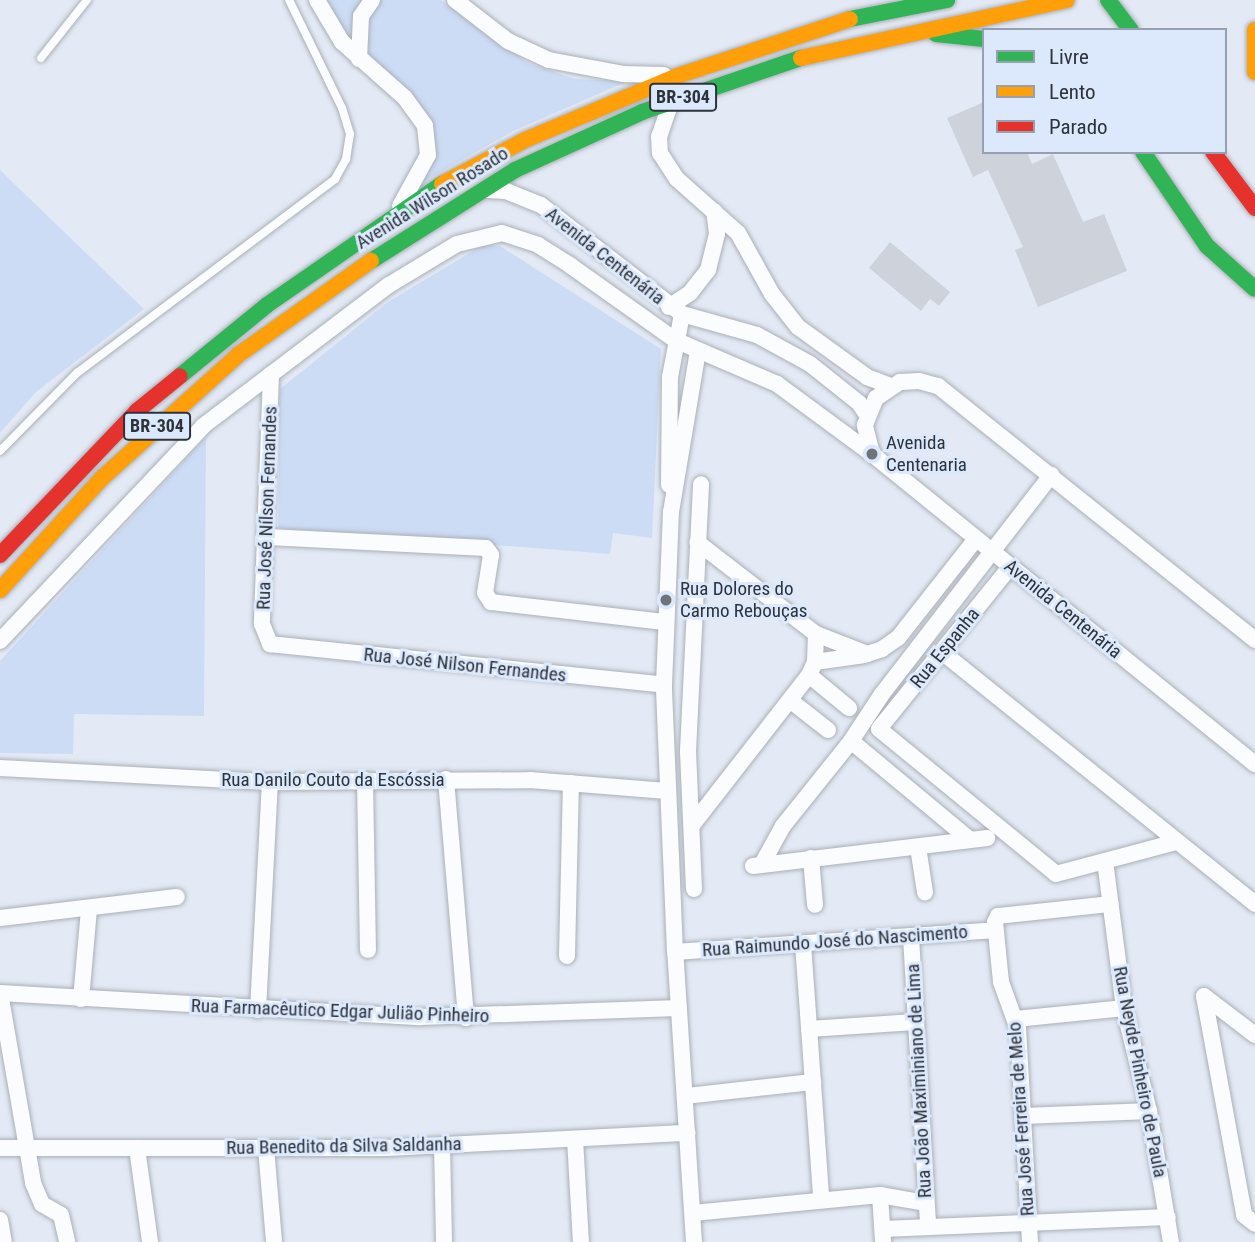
<!DOCTYPE html>
<html>
<head>
<meta charset="utf-8">
<style>
	body { margin:0 }
	#map { position:relative; width:1255px; height:1242px; overflow:hidden; background:#e4eaf5; font-family:"Roboto Condensed",sans-serif }
	div>[style] { position:absolute }
	[style*='--x'] { left:calc(var(--x)*1px); top:calc(var(--y)*1px); width:calc(var(--w)*1px); rotate:calc(var(--a)*1deg) }
	.green>* { inset:0; background:#ccdcf5 }
	.building>* { inset:0; background:#cdd2db }
	.roads { filter:drop-shadow(0 0 2px #aaafb7) drop-shadow(0 0 2px #aaafb7) }
	.lane>* { height:8px; margin:-4px; padding:0 4px; transform-origin:4px; border-radius:4px; background:#fbfcfe }
	.street>* { height:16px; margin:-8px; padding:0 8px; transform-origin:8px; border-radius:8px; background:#fbfcfe }
	.fast>* { height:16px; margin:-8px; padding:0 8px; transform-origin:8px; border-radius:8px; background:#30b455 }
	.slow>* { height:16px; margin:-8px; padding:0 8px; transform-origin:8px; border-radius:8px; background:#ff9f0a }
	.jam>* { height:16px; margin:-8px; padding:0 8px; transform-origin:8px; border-radius:8px; background:#e5322d }
	.dots>* { width:19px; height:19px; translate:-50% -50%; box-sizing:border-box; border:4px solid #dce9fd; border-radius:50% }
	span { translate:-50% -50%; white-space:nowrap; text-align:center; line-height:1.15; -webkit-text-stroke:6px #dce9fd; paint-order:stroke }
	.shield-label span { padding:2px 5px; background:#dce9fd; border:2px solid; border-radius:5px; -webkit-text-stroke-width:0 }
	.shield-label { font-size:18px; color:#2e333b; font-weight:700 }
	.street-label { font-size:19px; color:#2e333b }
	.poi-label { font-size:19px; color:#2e333b }
	.left { translate:0 -50%; text-align:left }
	.legend { position:absolute; left:982px; top:28px; width:245px; height:126px; box-sizing:border-box; background:#dce9fd; border:2px solid #96a0af; margin:0; padding:9px 12px; list-style:none; font-size:21px; color:#2e333b }
	.legend li { display:flex; align-items:center; gap:14px; height:35px }
	.legend b { width:35px; border:2px solid #96a0af }
</style>
</head>
<body>
<div id="map">
	<div class="green">
		<div style="clip-path:polygon(323px 0,363px 0,349px 40px)"></div>
		<div style="clip-path:polygon(380px 0,441px 0,528px 63px,575px 79px,628px 81px,513px 131px,423px 182px,435px 152px,431px 121px,415px 97px,366px 56px,367px 18px)"></div>
		<div style="clip-path:polygon(0 170px,144px 309px,36px 392px,0 433px)"></div>
		<div style="clip-path:polygon(483px 245px,500px 246px,661px 349px,652px 538px,613px 533px,610px 554px,278px 528px,280px 389px,388px 302px)"></div>
		<div style="clip-path:polygon(206px 437px,204px 716px,74px 714px,73px 754px,0 753px,0 661px)"></div>
	</div>
	<div class="building">
		<div style="clip-path:polygon(984px 102px,984px 152px,1027px 152px,1032px 164px,1053px 154px,1083px 222px,1104px 214px,1127px 271px,1038px 307px,1015px 250px,1023px 247px,988px 170px,973px 177px,947px 118px)"></div>
		<div style="clip-path:polygon(890px 242px,950px 292px,939px 306px,930px 299px,921px 311px,869px 268px)"></div>
	</div>
	<div class="roads">
		<div class="lane">
			<div style="--x:41;--y:58;--w:74;--a:-51.6"></div>
			<div style="--x:0;--y:451;--w:110;--a:-45.4"></div>
			<div style="--x:77;--y:373;--w:323;--a:-36.9"></div>
			<div style="--x:335;--y:179;--w:23;--a:-61"></div>
			<div style="--x:346;--y:159;--w:25;--a:-81"></div>
			<div style="--x:350;--y:134;--w:27;--a:-107"></div>
			<div style="--x:342;--y:108;--w:120;--a:-116.1"></div>
		</div>
		<div class="street">
			<div style="--x:317;--y:0;--w:49;--a:59.2"></div>
			<div style="--x:342;--y:42;--w:84;--a:41.6"></div>
			<div style="--x:405;--y:98;--w:34;--a:54"></div>
			<div style="--x:425;--y:126;--w:29;--a:84"></div>
			<div style="--x:428;--y:155;--w:58;--a:118.8"></div>
			<div style="--x:455;--y:0;--w:67;--a:37.7"></div>
			<div style="--x:508;--y:41;--w:45;--a:24.9"></div>
			<div style="--x:549;--y:60;--w:75;--a:10.7"></div>
			<div style="--x:623;--y:74;--w:41;--a:1.4"></div>
			<div style="--x:359;--y:59;--w:43;--a:-87.3"></div>
			<div style="--x:361;--y:16;--w:19;--a:-55"></div>
			<div style="--x:671;--y:102;--w:36;--a:109"></div>
			<div style="--x:659;--y:136;--w:17;--a:87"></div>
			<div style="--x:660;--y:153;--w:31;--a:57"></div>
			<div style="--x:677;--y:179;--w:81;--a:41.5"></div>
			<div style="--x:738;--y:233;--w:70;--a:60.9"></div>
			<div style="--x:772;--y:294;--w:42;--a:51.8"></div>
			<div style="--x:798;--y:327;--w:85;--a:35.9"></div>
			<div style="--x:867;--y:377;--w:26;--a:21"></div>
			<div style="--x:486;--y:190;--w:20;--a:3"></div>
			<div style="--x:506;--y:191;--w:38;--a:22"></div>
			<div style="--x:541;--y:205;--w:178;--a:37.7"></div>
			<div style="--x:682;--y:314;--w:78;--a:15.6"></div>
			<div style="--x:757;--y:335;--w:60;--a:28.7"></div>
			<div style="--x:810;--y:364;--w:63;--a:38.5"></div>
			<div style="--x:859;--y:403;--w:14;--a:56"></div>
			<div style="--x:669;--y:307;--w:25;--a:-34"></div>
			<div style="--x:690;--y:293;--w:29;--a:-52"></div>
			<div style="--x:708;--y:270;--w:37;--a:-76"></div>
			<div style="--x:717;--y:234;--w:23;--a:-97"></div>
			<div style="--x:271;--y:374;--w:250;--a:92.1"></div>
			<div style="--x:262;--y:624;--w:22;--a:68"></div>
			<div style="--x:270;--y:644;--w:396;--a:5.9"></div>
			<div style="--x:872;--y:454;--w:30;--a:-104"></div>
			<div style="--x:865;--y:425;--w:29;--a:-68"></div>
			<div style="--x:876;--y:398;--w:29;--a:-34"></div>
			<div style="--x:900;--y:382;--w:19;--a:-3"></div>
			<div style="--x:919;--y:381;--w:20;--a:15"></div>
			<div style="--x:938;--y:386;--w:406;--a:38.7"></div>
			<div style="--x:669;--y:485;--w:108;--a:-89.5"></div>
			<div style="--x:670;--y:377;--w:64;--a:-79.2"></div>
			<div style="--x:268;--y:537;--w:218;--a:2.9"></div>
			<div style="--x:486;--y:548;--w:9;--a:54"></div>
			<div style="--x:491;--y:555;--w:38;--a:99"></div>
			<div style="--x:485;--y:593;--w:11;--a:56"></div>
			<div style="--x:491;--y:602;--w:175;--a:6.6"></div>
			<div style="--x:1010;--y:567;--w:208;--a:129"></div>
			<div style="--x:879;--y:729;--w:229;--a:39.3"></div>
			<div style="--x:1056;--y:874;--w:124;--a:-14.9"></div>
			<div style="--x:816;--y:634;--w:55;--a:21.4"></div>
			<div style="--x:867;--y:654;--w:16;--a:-18"></div>
			<div style="--x:882;--y:649;--w:19;--a:-35"></div>
			<div style="--x:898;--y:638;--w:125;--a:-51.8"></div>
			<div style="--x:0;--y:641;--w:296;--a:-46.6"></div>
			<div style="--x:203;--y:426;--w:233;--a:-37.2"></div>
			<div style="--x:389;--y:285;--w:79;--a:-31.1"></div>
			<div style="--x:457;--y:244;--w:46;--a:-13.7"></div>
			<div style="--x:502;--y:233;--w:38;--a:18"></div>
			<div style="--x:538;--y:245;--w:39;--a:32"></div>
			<div style="--x:571;--y:266;--w:128;--a:35.4"></div>
			<div style="--x:675;--y:340;--w:111;--a:23.3"></div>
			<div style="--x:777;--y:384;--w:118;--a:36.4"></div>
			<div style="--x:872;--y:454;--w:493;--a:39"></div>
			<div style="--x:942;--y:652;--w:402;--a:38.8"></div>
			<div style="--x:815;--y:662;--w:50;--a:-8"></div>
			<div style="--x:809;--y:675;--w:52;--a:39.5"></div>
			<div style="--x:791;--y:701;--w:47;--a:38.1"></div>
			<div style="--x:0;--y:768;--w:270;--a:3"></div>
			<div style="--x:270;--y:782;--w:260;--a:-0.4"></div>
			<div style="--x:530;--y:780;--w:137;--a:4.6"></div>
			<div style="--x:446;--y:779;--w:240;--a:85.2"></div>
			<div style="--x:365;--y:780;--w:170;--a:89"></div>
			<div style="--x:693;--y:824;--w:189;--a:-52.1"></div>
			<div style="--x:809;--y:675;--w:14;--a:-65"></div>
			<div style="--x:815;--y:662;--w:28;--a:-88"></div>
			<div style="--x:816;--y:634;--w:150;--a:-142.3"></div>
			<div style="--x:969;--y:839;--w:153;--a:-140.3"></div>
			<div style="--x:851;--y:741;--w:56;--a:-56.6"></div>
			<div style="--x:882;--y:694;--w:277;--a:-52.3"></div>
			<div style="--x:918;--y:847;--w:46;--a:81.2"></div>
			<div style="--x:811;--y:858;--w:47;--a:85.1"></div>
			<div style="--x:1105;--y:861;--w:148;--a:82.6"></div>
			<div style="--x:1124;--y:1008;--w:106;--a:76.4"></div>
			<div style="--x:1149;--y:1111;--w:133;--a:80.5"></div>
			<div style="--x:762;--y:864;--w:43;--a:-61.1"></div>
			<div style="--x:783;--y:826;--w:109;--a:-51.3"></div>
			<div style="--x:753;--y:866;--w:236;--a:-6.8"></div>
			<div style="--x:694;--y:889;--w:138;--a:-92.5"></div>
			<div style="--x:688;--y:751;--w:267;--a:-87.2"></div>
			<div style="--x:0;--y:918;--w:178;--a:-6.8"></div>
			<div style="--x:911;--y:937;--w:289;--a:86.6"></div>
			<div style="--x:803;--y:944;--w:255;--a:85.9"></div>
			<div style="--x:675;--y:952;--w:321;--a:-3.9"></div>
			<div style="--x:567;--y:956;--w:173;--a:-88.7"></div>
			<div style="--x:0;--y:993;--w:421;--a:3.3"></div>
			<div style="--x:420;--y:1017;--w:259;--a:-2"></div>
			<div style="--x:0;--y:993;--w:193;--a:80.1"></div>
			<div style="--x:33;--y:1183;--w:23;--a:67"></div>
			<div style="--x:42;--y:1204;--w:22;--a:30"></div>
			<div style="--x:61;--y:1215;--w:28;--a:77"></div>
			<div style="--x:1204;--y:996;--w:223;--a:79.6"></div>
			<div style="--x:1244;--y:1215;--w:14;--a:39"></div>
			<div style="--x:1204;--y:996;--w:64;--a:37.4"></div>
			<div style="--x:81;--y:999;--w:89;--a:-84.9"></div>
			<div style="--x:258;--y:1010;--w:228;--a:-87"></div>
			<div style="--x:1016;--y:1019;--w:109;--a:-5.8"></div>
			<div style="--x:809;--y:1029;--w:106;--a:-3.8"></div>
			<div style="--x:686;--y:1096;--w:128;--a:-6.3"></div>
			<div style="--x:1024;--y:1116;--w:125;--a:-2.3"></div>
			<div style="--x:575;--y:1139;--w:103;--a:86.7"></div>
			<div style="--x:442;--y:1145;--w:97;--a:88.8"></div>
			<div style="--x:0;--y:1148;--w:387;--a:0"></div>
			<div style="--x:387;--y:1148;--w:301;--a:-2.9"></div>
			<div style="--x:137;--y:1148;--w:95;--a:82.1"></div>
			<div style="--x:266;--y:1148;--w:94;--a:85.1"></div>
			<div style="--x:880;--y:1195;--w:47;--a:86.3"></div>
			<div style="--x:693;--y:1213;--w:188;--a:-5.5"></div>
			<div style="--x:880;--y:1195;--w:47;--a:9.9"></div>
			<div style="--x:0;--y:1220;--w:22;--a:80"></div>
			<div style="--x:883;--y:1229;--w:285;--a:-2.4"></div>
			<div style="--x:694;--y:1242;--w:291;--a:-93.7"></div>
			<div style="--x:675;--y:952;--w:267;--a:-92.4"></div>
			<div style="--x:664;--y:685;--w:173;--a:-87.7"></div>
			<div style="--x:671;--y:512;--w:163;--a:-80.5"></div>
			<div style="--x:1030;--y:1242;--w:213;--a:-93.2"></div>
			<div style="--x:1018;--y:1029;--w:50;--a:-109.9"></div>
			<div style="--x:1001;--y:982;--w:60;--a:-95.7"></div>
			<div style="--x:995;--y:922;--w:7;--a:-63"></div>
			<div style="--x:998;--y:916;--w:113;--a:-6.1"></div>
		</div>
		<div class="fast">
			<div style="--x:1108;--y:0;--w:38;--a:53"></div>
			<div style="--x:850;--y:19;--w:99;--a:-11.1"></div>
			<div style="--x:936;--y:34;--w:48;--a:5.9"></div>
			<div style="--x:1143;--y:152;--w:114;--a:55.8"></div>
			<div style="--x:1207;--y:246;--w:64;--a:41.9"></div>
			<div style="--x:371;--y:261;--w:170;--a:-32.3"></div>
			<div style="--x:515;--y:170;--w:140;--a:-24.5"></div>
			<div style="--x:642;--y:112;--w:168;--a:-18.8"></div>
			<div style="--x:180;--y:376;--w:112;--a:-39.2"></div>
			<div style="--x:267;--y:305;--w:213;--a:-34.7"></div>
		</div>
		<div class="slow">
			<div style="--x:1255;--y:30;--w:42;--a:90"></div>
			<div style="--x:801;--y:58;--w:272;--a:-12.3"></div>
			<div style="--x:442;--y:184;--w:94;--a:-27.9"></div>
			<div style="--x:525;--y:140;--w:165;--a:-22.8"></div>
			<div style="--x:677;--y:76;--w:182;--a:-18.2"></div>
			<div style="--x:0;--y:590;--w:151;--a:-47.7"></div>
			<div style="--x:102;--y:478;--w:183;--a:-42.1"></div>
			<div style="--x:238;--y:355;--w:163;--a:-35.3"></div>
		</div>
		<div class="jam">
			<div style="--x:1213;--y:152;--w:70;--a:53.1"></div>
			<div style="--x:0;--y:555;--w:199;--a:-46.4"></div>
			<div style="--x:137;--y:411;--w:55;--a:-39.1"></div>
		</div>
	</div>
	<div class="dots">
		<div style="left:872px;top:454px;background:#6e737c"></div>
		<div style="left:666px;top:600px;background:#6e737c"></div>
	</div>
	<div class="shield-label">
		<span style="left:683px;top:97px">BR-304</span>
		<span style="left:157px;top:426px">BR-304</span>
	</div>
	<div class="street-label">
		<span style="left:432px;top:198px;rotate:-32deg">Avenida Wilson Rosado</span>
		<span style="left:605px;top:256px;rotate:38deg">Avenida Centenária</span>
		<span style="left:267px;top:508px;rotate:-88deg">Rua José Nílson Fernandes</span>
		<span style="left:1063px;top:609px;rotate:39deg">Avenida Centenária</span>
		<span style="left:945px;top:648px;rotate:-51deg">Rua Espanha</span>
		<span style="left:465px;top:665px;rotate:6deg">Rua José Nilson Fernandes</span>
		<span style="left:333px;top:780px">Rua Danilo Couto da Escóssia</span>
		<span style="left:835px;top:941px;rotate:-4deg">Rua Raimundo José do Nascimento</span>
		<span style="left:340px;top:1011px;rotate:2deg">Rua Farmacêutico Edgar Julião Pinheiro</span>
		<span style="left:1140px;top:1072px;rotate:79deg">Rua Neyde Pinheiro de Paula</span>
		<span style="left:919px;top:1081px;rotate:-93deg">Rua João Maximiniano de Lima</span>
		<span style="left:1021px;top:1119px;rotate:-94deg">Rua José Ferreira de Melo</span>
		<span style="left:344px;top:1146px;rotate:-1deg">Rua Benedito da Silva Saldanha</span>
	</div>
	<div class="poi-label">
		<span class="left" style="left:886px;top:454px">Avenida<br>Centenaria</span>
		<span class="left" style="left:680px;top:600px">Rua Dolores do<br>Carmo Rebouças</span>
	</div>
	<ul class="legend">
	<li><b style="height:9px;background:#30b455"></b>Livre</li>
	<li><b style="height:9px;background:#ff9f0a"></b>Lento</li>
	<li><b style="height:9px;background:#e5322d"></b>Parado</li>
	</ul>
</div>
</body>
</html>
